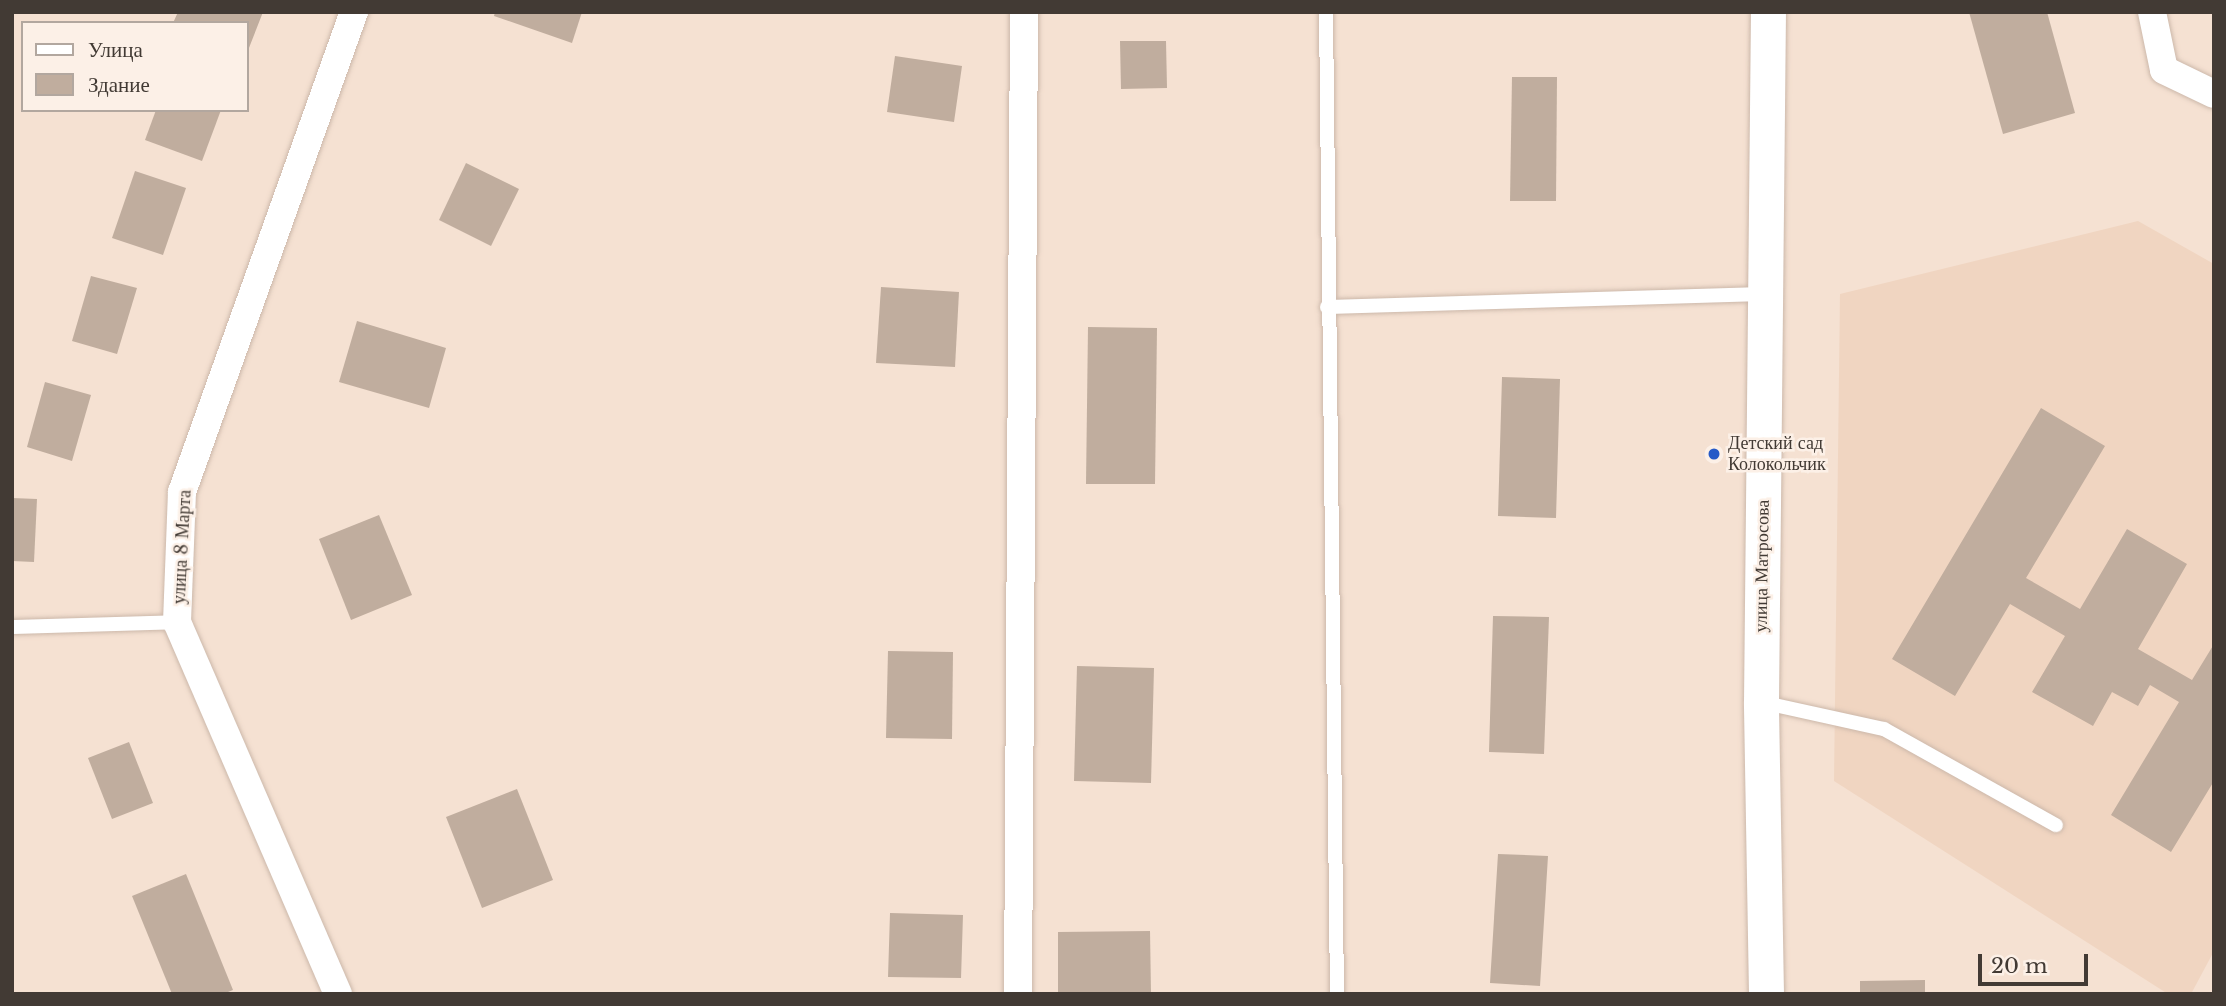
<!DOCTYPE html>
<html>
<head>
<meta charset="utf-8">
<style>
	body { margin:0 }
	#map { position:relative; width:2226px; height:1006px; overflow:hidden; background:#f5e1d2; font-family:"Libre Baskerville",serif }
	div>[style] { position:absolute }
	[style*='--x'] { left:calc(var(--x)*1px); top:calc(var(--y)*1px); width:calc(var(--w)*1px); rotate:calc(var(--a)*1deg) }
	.built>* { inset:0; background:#f0d5c1 }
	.building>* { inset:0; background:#c0ad9e }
	.roads { filter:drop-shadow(0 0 2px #ccb8aa) drop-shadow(0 0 2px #ccb8aa) }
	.service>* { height:14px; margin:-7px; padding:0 7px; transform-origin:7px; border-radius:7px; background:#fff }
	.minor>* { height:28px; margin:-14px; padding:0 14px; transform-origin:14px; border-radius:14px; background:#fff }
	.tertiary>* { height:35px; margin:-17.5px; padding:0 17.5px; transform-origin:17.5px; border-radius:17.5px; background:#fff }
	.dots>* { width:19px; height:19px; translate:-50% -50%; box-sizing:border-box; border:4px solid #fcf0e7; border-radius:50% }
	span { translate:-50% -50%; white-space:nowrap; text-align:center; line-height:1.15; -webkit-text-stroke:5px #fcf0e7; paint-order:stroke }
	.poi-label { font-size:18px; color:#423a34 }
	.left { translate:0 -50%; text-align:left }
	.street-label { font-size:18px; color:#423a34 }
	.frame { position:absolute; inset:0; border:14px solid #423a34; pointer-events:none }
	.legend { position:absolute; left:21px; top:21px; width:228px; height:91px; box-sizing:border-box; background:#fcf0e7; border:2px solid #b2a79f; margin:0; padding:9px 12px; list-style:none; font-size:21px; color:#423a34 }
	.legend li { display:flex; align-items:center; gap:14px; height:35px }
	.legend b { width:35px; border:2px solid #b2a79f }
	.scale { position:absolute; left:1978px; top:954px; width:110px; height:32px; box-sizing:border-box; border:4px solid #423a34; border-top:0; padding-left:9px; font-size:21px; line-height:24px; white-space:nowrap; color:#423a34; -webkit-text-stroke:5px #fcf0e7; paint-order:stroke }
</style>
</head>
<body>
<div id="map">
	<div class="built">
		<div style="clip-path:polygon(2138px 221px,2214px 264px,2214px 951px,2191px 994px,2168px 994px,1834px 781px,1840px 294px)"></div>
	</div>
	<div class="building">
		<div style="clip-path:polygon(178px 12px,263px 12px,247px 53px,247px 23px,173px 23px)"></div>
		<div style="clip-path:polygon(495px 12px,582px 12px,572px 43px,494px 16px)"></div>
		<div style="clip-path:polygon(1969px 12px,2047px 12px,2075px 113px,2003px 134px)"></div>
		<div style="clip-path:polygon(1120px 41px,1166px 41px,1167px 88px,1121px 89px)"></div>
		<div style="clip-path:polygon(895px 56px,962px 66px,954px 122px,887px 112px)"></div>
		<div style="clip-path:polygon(1512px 77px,1557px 77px,1556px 201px,1510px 201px)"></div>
		<div style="clip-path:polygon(156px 110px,221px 110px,202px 161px,145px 140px)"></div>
		<div style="clip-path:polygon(466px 163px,519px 189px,491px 246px,439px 220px)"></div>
		<div style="clip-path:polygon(135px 171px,186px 188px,163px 255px,112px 238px)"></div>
		<div style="clip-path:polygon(91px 276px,137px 288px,117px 354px,72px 341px)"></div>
		<div style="clip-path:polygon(881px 287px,959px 292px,955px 367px,876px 363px)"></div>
		<div style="clip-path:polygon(357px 321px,446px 348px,429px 408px,339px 382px)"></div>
		<div style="clip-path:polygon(1088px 327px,1157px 328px,1155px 484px,1086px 484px)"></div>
		<div style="clip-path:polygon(1502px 377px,1560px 379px,1556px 518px,1498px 516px)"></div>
		<div style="clip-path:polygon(45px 382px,91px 395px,72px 461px,27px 447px)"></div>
		<div style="clip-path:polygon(2041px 408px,2105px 446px,2026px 578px,2080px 609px,2127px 529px,2187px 564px,2138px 649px,2192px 680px,2214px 644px,2214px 781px,2171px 852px,2111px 815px,2179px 702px,2150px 685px,2138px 706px,2112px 692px,2093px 726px,2032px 692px,2065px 636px,2010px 604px,1955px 696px,1892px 659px)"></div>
		<div style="clip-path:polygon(12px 498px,37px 499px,34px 562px,12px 561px)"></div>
		<div style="clip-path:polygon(379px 515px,412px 595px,351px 620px,319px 539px)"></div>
		<div style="clip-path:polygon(1493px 616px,1549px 617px,1544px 754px,1489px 752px)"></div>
		<div style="clip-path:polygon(888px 651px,953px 652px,952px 739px,886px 738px)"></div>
		<div style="clip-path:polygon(1077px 666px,1154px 668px,1151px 783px,1074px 781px)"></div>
		<div style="clip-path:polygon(129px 742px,153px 803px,112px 819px,88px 758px)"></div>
		<div style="clip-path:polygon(517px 789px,553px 880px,482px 908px,446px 817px)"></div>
		<div style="clip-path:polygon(1498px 854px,1548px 856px,1540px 986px,1490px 983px)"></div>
		<div style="clip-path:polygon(186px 874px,233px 990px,223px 994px,172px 994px,132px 896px)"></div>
		<div style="clip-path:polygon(890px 913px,963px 915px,961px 978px,888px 977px)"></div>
		<div style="clip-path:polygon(1150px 931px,1151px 994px,1058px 994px,1058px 932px)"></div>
		<div style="clip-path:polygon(1925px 980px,1925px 994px,1860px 994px,1860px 981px)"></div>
	</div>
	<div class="roads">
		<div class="service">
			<div style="--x:1326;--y:12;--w:982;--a:89.36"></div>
			<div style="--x:1327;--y:307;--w:437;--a:-1.7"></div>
			<div style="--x:12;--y:627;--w:165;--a:-1.7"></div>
			<div style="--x:1761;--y:702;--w:126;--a:12.4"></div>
			<div style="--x:1884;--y:729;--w:197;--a:29.2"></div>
		</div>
		<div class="minor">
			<div style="--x:2152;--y:12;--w:59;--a:78.3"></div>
			<div style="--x:2164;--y:70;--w:55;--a:25.6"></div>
			<div style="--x:338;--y:994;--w:405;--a:-113.4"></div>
			<div style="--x:177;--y:622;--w:130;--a:-87.8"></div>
			<div style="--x:182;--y:492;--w:510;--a:-70.29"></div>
			<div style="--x:1018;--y:994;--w:982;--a:-89.65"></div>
		</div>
		<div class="tertiary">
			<div style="--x:1766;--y:994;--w:292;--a:-91"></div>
			<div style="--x:1761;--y:702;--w:690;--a:-89.42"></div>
		</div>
	</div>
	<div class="dots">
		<div style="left:1714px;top:454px;background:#265ac7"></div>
	</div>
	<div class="poi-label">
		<span class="left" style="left:1728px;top:454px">Детский сад<br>Колокольчик</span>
	</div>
	<div class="street-label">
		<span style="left:182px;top:547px;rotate:-87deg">улица 8 Марта</span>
		<span style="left:1762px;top:566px;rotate:-89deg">улица Матросова</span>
	</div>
	<div class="frame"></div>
	<ul class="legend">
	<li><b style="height:9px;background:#fff"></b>Улица</li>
	<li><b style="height:19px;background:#c0ad9e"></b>Здание</li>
	</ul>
	<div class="scale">20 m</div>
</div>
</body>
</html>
